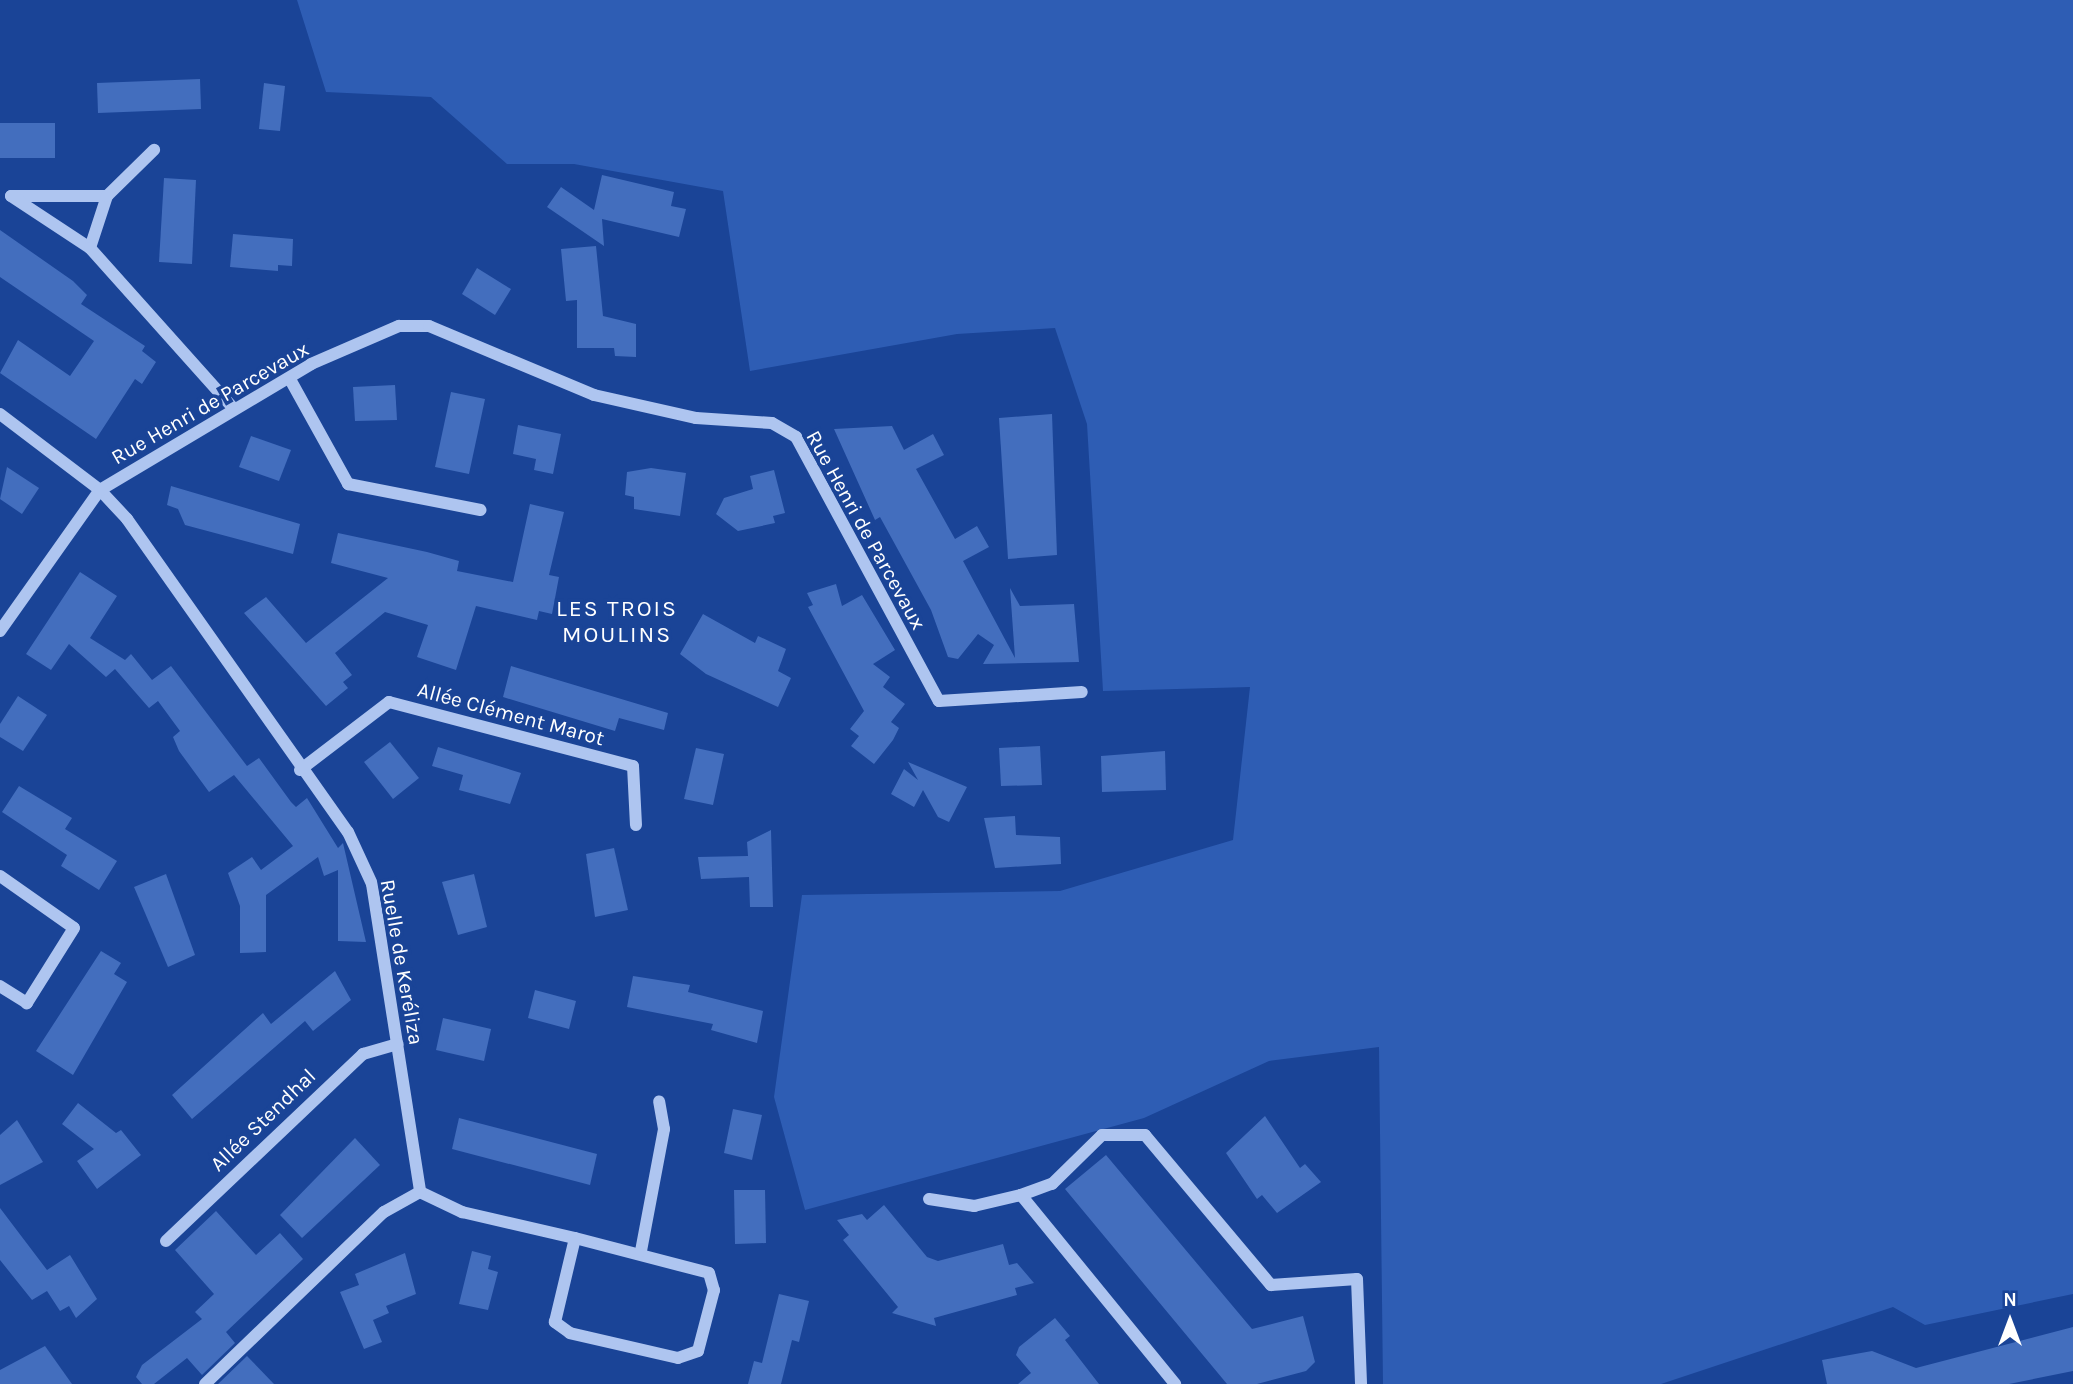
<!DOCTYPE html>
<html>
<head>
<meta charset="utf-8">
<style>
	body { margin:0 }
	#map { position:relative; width:2073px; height:1384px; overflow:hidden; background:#1a4497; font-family:Karla,sans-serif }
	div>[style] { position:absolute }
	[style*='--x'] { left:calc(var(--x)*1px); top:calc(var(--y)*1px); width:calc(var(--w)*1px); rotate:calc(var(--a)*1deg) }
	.green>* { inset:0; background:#2e5db4 }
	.building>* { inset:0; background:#436ebe }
	.minor>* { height:12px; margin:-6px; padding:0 6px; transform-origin:6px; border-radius:6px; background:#aec5f0 }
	span { translate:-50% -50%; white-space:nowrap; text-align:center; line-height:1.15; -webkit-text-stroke:7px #1a4497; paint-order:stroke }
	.street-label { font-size:21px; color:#fff }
	.neighbourhood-label { font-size:23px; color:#fff; letter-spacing:2px }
	.north { position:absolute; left:1975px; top:1286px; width:70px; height:70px; -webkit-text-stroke:5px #1a4497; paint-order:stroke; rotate:0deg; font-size:19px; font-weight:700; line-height:28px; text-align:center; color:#fff }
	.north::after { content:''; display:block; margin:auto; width:24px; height:32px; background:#fff; clip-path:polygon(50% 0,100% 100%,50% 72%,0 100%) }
</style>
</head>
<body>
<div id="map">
	<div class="green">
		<div style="clip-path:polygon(297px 0,2073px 0,2073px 1294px,1925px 1325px,1893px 1307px,1661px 1384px,1383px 1384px,1379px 1047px,1269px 1061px,1144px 1118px,805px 1210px,774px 1097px,802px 895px,1060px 891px,1233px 840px,1250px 687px,1103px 691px,1087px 424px,1055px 328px,957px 334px,750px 371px,723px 191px,574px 164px,507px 164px,431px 97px,326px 92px)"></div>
	</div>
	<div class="building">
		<div style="clip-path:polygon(200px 79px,201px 109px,98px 113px,97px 83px)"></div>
		<div style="clip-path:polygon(264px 83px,285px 86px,280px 131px,259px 129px)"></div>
		<div style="clip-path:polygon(0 123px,55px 123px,55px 158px,0 158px)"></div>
		<div style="clip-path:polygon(602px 175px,674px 192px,671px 206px,686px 209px,679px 237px,602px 219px,604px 246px,547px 207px,561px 187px,594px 210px)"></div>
		<div style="clip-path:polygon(164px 178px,196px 180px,192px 264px,159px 262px)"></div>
		<div style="clip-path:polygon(0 230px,73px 281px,87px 295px,81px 304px,145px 346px,142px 351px,156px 362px,142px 384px,135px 379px,96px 439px,0 373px,18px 340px,70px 376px,94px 341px,0 277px)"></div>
		<div style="clip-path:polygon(233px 234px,293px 239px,292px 266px,278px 265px,278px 271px,230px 267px)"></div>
		<div style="clip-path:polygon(596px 246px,603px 316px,636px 324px,636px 357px,615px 356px,614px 348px,577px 348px,577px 300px,566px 301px,561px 249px)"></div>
		<div style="clip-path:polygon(477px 268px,511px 289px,495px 315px,462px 294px)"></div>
		<div style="clip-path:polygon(395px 385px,397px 420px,355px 421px,353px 387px)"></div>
		<div style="clip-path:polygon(451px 392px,485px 399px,469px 474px,435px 467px)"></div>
		<div style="clip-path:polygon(1052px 414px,1057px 555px,1008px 559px,999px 418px)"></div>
		<div style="clip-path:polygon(518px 425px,561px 434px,553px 474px,534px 470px,536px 459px,513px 454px)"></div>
		<div style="clip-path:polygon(892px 426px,904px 450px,933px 434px,944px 455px,916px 469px,955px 539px,977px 526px,989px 547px,963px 561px,1015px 658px,1010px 588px,1020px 606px,1074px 604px,1079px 662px,983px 664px,994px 645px,978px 634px,958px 659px,948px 657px,931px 610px,880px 517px,875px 520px,834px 429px)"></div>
		<div style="clip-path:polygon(251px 436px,291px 450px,279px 481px,239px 467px)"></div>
		<div style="clip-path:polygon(7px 467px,39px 488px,22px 514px,0 499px)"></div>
		<div style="clip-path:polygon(651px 468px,686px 473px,680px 516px,634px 509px,634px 497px,625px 495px,627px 472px)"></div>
		<div style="clip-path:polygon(774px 470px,785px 513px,773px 516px,775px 523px,738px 531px,716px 514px,724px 498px,753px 489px,750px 476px)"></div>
		<div style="clip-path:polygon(171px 486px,300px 524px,293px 554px,185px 525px,178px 509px,167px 505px)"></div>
		<div style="clip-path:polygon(530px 504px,564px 512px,549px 575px,559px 577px,552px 614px,539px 611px,537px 620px,476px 606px,456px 670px,417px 657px,428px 625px,385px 612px,335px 653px,352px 675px,343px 682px,348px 688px,326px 706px,244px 613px,266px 597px,306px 643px,388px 578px,331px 563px,338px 533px,427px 552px,459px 561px,457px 571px,513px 582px)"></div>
		<div style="clip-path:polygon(80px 572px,117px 596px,90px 638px,125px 660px,131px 654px,152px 680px,171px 666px,247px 766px,259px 758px,291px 802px,296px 807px,307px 798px,338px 848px,343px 843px,366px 942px,338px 941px,338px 870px,324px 876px,318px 857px,266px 895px,266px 952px,240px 953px,240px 906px,228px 873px,252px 857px,261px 870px,293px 846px,234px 775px,209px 792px,179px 751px,173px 737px,180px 731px,158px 701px,149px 708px,115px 669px,106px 677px,69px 644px,51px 670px,26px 654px)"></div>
		<div style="clip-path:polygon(836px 584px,842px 606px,862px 595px,895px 650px,873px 664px,890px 677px,883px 687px,905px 704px,891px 722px,899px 728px,893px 740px,874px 764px,851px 746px,859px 736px,850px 729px,864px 711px,808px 607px,813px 605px,807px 593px)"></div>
		<div style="clip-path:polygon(703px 614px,755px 643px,758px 636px,786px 649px,778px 671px,791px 678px,778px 707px,706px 674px,680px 654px)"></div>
		<div style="clip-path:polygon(511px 666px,668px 713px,664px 730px,619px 718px,615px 731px,503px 697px)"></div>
		<div style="clip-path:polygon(18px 696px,47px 715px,23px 751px,0 737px,0 724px)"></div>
		<div style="clip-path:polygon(390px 742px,419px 778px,393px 799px,364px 762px)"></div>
		<div style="clip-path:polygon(1040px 746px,1042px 785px,1001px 786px,999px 748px)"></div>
		<div style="clip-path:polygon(438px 747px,521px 773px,510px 804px,459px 790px,463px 775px,432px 766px)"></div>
		<div style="clip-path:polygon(696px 748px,724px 754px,713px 805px,684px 799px)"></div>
		<div style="clip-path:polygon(1165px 751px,1166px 790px,1102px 792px,1101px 756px)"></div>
		<div style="clip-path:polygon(908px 762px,967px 787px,949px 822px,938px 817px,923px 790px,914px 807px,891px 794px,904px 769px,918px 780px)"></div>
		<div style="clip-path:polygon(19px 786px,72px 818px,65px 829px,117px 861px,99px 890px,61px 866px,67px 855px,2px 812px)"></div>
		<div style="clip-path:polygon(1015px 816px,1016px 835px,1060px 837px,1061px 864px,995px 868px,984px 818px)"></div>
		<div style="clip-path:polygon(771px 830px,773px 907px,750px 907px,749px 877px,701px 879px,698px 857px,748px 856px,747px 842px)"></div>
		<div style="clip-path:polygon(614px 848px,628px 910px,595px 917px,586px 854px)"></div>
		<div style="clip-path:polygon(166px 874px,195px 955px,168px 967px,134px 887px)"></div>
		<div style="clip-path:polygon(474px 874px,487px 927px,458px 935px,442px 882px)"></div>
		<div style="clip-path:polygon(101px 951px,121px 963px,114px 974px,127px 982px,73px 1075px,36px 1051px)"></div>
		<div style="clip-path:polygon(335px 971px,351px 1000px,313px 1031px,305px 1021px,192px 1119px,172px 1095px,263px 1013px,271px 1024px)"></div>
		<div style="clip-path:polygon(633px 976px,690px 985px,688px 992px,763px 1011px,757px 1043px,711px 1030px,713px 1024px,627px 1007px)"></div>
		<div style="clip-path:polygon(535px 990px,576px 1001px,569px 1029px,528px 1018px)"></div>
		<div style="clip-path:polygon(443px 1018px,491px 1029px,484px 1061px,436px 1050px)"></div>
		<div style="clip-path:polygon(78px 1103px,116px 1133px,121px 1130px,141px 1155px,97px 1189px,77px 1161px,94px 1149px,62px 1124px)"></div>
		<div style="clip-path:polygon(733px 1109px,762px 1115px,752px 1160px,724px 1153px)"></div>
		<div style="clip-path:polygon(1265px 1116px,1300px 1168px,1305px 1164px,1321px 1182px,1277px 1213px,1262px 1195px,1257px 1199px,1226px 1153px)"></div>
		<div style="clip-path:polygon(459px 1118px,597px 1154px,590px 1185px,452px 1149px)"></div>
		<div style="clip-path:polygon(17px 1120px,43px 1162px,0 1185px,0 1135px)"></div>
		<div style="clip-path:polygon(355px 1138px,380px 1165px,302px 1238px,280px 1215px)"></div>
		<div style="clip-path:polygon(1106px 1155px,1252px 1329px,1303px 1316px,1315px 1362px,1306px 1371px,1257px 1384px,1227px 1384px,1065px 1189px)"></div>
		<div style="clip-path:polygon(734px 1190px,765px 1190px,766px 1243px,735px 1244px)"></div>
		<div style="clip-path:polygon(884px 1205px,927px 1257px,938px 1261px,1003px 1244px,1009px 1265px,1017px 1263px,1034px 1283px,1015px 1288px,1017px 1295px,934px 1318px,936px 1326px,892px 1313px,898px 1307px,843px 1240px,849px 1235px,837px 1220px,862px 1214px,867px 1220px)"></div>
		<div style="clip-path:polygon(0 1208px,47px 1270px,70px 1255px,97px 1299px,76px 1318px,69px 1306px,60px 1311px,47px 1291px,32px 1300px,0 1260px)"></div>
		<div style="clip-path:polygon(216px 1211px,256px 1255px,280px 1233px,303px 1259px,226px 1332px,235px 1343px,202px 1375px,187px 1358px,154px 1384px,142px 1384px,136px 1377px,142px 1365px,202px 1319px,195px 1312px,214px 1294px,175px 1250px)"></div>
		<div style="clip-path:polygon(472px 1251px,491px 1256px,488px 1269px,498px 1272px,488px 1310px,459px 1304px)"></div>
		<div style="clip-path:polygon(405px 1253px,416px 1294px,386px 1306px,389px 1313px,373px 1320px,382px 1342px,364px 1349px,340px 1292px,359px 1285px,355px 1274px)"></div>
		<div style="clip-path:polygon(779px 1294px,809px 1301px,799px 1342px,792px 1340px,781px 1384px,748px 1384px,754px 1361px,762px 1363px)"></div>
		<div style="clip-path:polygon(1055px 1318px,1070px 1336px,1065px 1340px,1099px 1384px,1018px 1384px,1031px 1373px,1016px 1355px,1019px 1347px)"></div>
		<div style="clip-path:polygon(2073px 1327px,2073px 1371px,2009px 1384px,1827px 1384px,1822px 1360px,1872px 1351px,1916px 1368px)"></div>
		<div style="clip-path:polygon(45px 1346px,72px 1384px,0 1384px,0 1370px)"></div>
		<div style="clip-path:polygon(247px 1356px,274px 1384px,218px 1384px)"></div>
	</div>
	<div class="minor">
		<div style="--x:107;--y:196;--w:96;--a:180"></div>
		<div style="--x:11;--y:196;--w:95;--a:33.4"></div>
		<div style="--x:90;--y:248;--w:55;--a:-71.9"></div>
		<div style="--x:107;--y:196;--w:66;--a:-44.4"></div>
		<div style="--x:90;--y:248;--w:215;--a:48.2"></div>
		<div style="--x:291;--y:381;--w:118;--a:61"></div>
		<div style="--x:348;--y:484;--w:135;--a:11.1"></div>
		<div style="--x:0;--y:414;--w:126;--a:37.2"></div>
		<div style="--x:100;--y:490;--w:40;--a:47"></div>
		<div style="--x:127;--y:519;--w:383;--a:54.8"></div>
		<div style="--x:348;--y:832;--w:57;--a:65.2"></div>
		<div style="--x:372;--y:884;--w:312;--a:81.1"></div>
		<div style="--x:0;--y:631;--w:173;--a:-54.7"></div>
		<div style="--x:100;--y:490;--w:246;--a:-30.8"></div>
		<div style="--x:311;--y:364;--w:96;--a:-23.4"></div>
		<div style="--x:399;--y:326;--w:30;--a:0"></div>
		<div style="--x:429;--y:326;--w:179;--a:22.7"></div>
		<div style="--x:594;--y:395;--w:105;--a:12.7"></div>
		<div style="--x:696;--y:418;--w:76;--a:3.8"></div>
		<div style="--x:772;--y:423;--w:28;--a:30"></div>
		<div style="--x:796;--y:437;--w:300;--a:61.6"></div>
		<div style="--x:939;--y:701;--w:143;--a:-3.6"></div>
		<div style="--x:300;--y:770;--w:112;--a:-37.4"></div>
		<div style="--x:389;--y:702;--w:252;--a:14.7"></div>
		<div style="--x:633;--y:766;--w:59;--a:87.1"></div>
		<div style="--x:0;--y:876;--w:90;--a:35.1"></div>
		<div style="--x:74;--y:928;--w:89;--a:122.1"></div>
		<div style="--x:27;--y:1003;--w:32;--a:-148"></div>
		<div style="--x:420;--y:1192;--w:47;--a:25.5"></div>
		<div style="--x:462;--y:1212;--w:116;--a:13"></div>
		<div style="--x:1021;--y:1195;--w:244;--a:50.8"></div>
		<div style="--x:929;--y:1199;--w:46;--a:8.8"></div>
		<div style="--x:974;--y:1206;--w:48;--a:-13.2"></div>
		<div style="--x:1021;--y:1195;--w:33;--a:-20"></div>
		<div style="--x:1052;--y:1184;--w:70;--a:-44.4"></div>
		<div style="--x:1102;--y:1135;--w:43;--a:0"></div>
		<div style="--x:1145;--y:1135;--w:196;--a:50"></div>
		<div style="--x:1271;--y:1285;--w:86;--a:-4"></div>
		<div style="--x:1357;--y:1279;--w:105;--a:87.8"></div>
		<div style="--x:575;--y:1238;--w:138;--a:14.6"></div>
		<div style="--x:709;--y:1273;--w:18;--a:74"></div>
		<div style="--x:714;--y:1290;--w:63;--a:104.7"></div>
		<div style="--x:698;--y:1351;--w:21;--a:161"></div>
		<div style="--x:678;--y:1358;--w:111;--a:-167"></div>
		<div style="--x:570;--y:1333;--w:19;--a:-144"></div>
		<div style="--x:555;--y:1322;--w:86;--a:-76.6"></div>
		<div style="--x:166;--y:1241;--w:272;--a:-43.5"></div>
		<div style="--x:363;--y:1054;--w:36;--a:-16"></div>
		<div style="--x:641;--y:1251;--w:124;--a:-79.3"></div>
		<div style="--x:664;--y:1129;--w:28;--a:-100"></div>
		<div style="--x:205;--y:1384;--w:248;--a:-43.9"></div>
		<div style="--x:384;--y:1212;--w:41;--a:-29.1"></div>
	</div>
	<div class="street-label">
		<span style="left:210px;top:403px;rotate:-30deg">Rue Henri de Parcevaux</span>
		<span style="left:866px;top:530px;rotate:61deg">Rue Henri de Parcevaux</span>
		<span style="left:511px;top:714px;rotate:15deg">Allée Clément Marot</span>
		<span style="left:402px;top:962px;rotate:80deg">Ruelle de Keréliza</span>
		<span style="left:263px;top:1120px;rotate:-44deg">Allée Stendhal</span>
	</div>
	<div class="neighbourhood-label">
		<span style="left:617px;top:622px">LES TROIS<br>MOULINS</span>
	</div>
	<div class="north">N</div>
</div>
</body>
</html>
